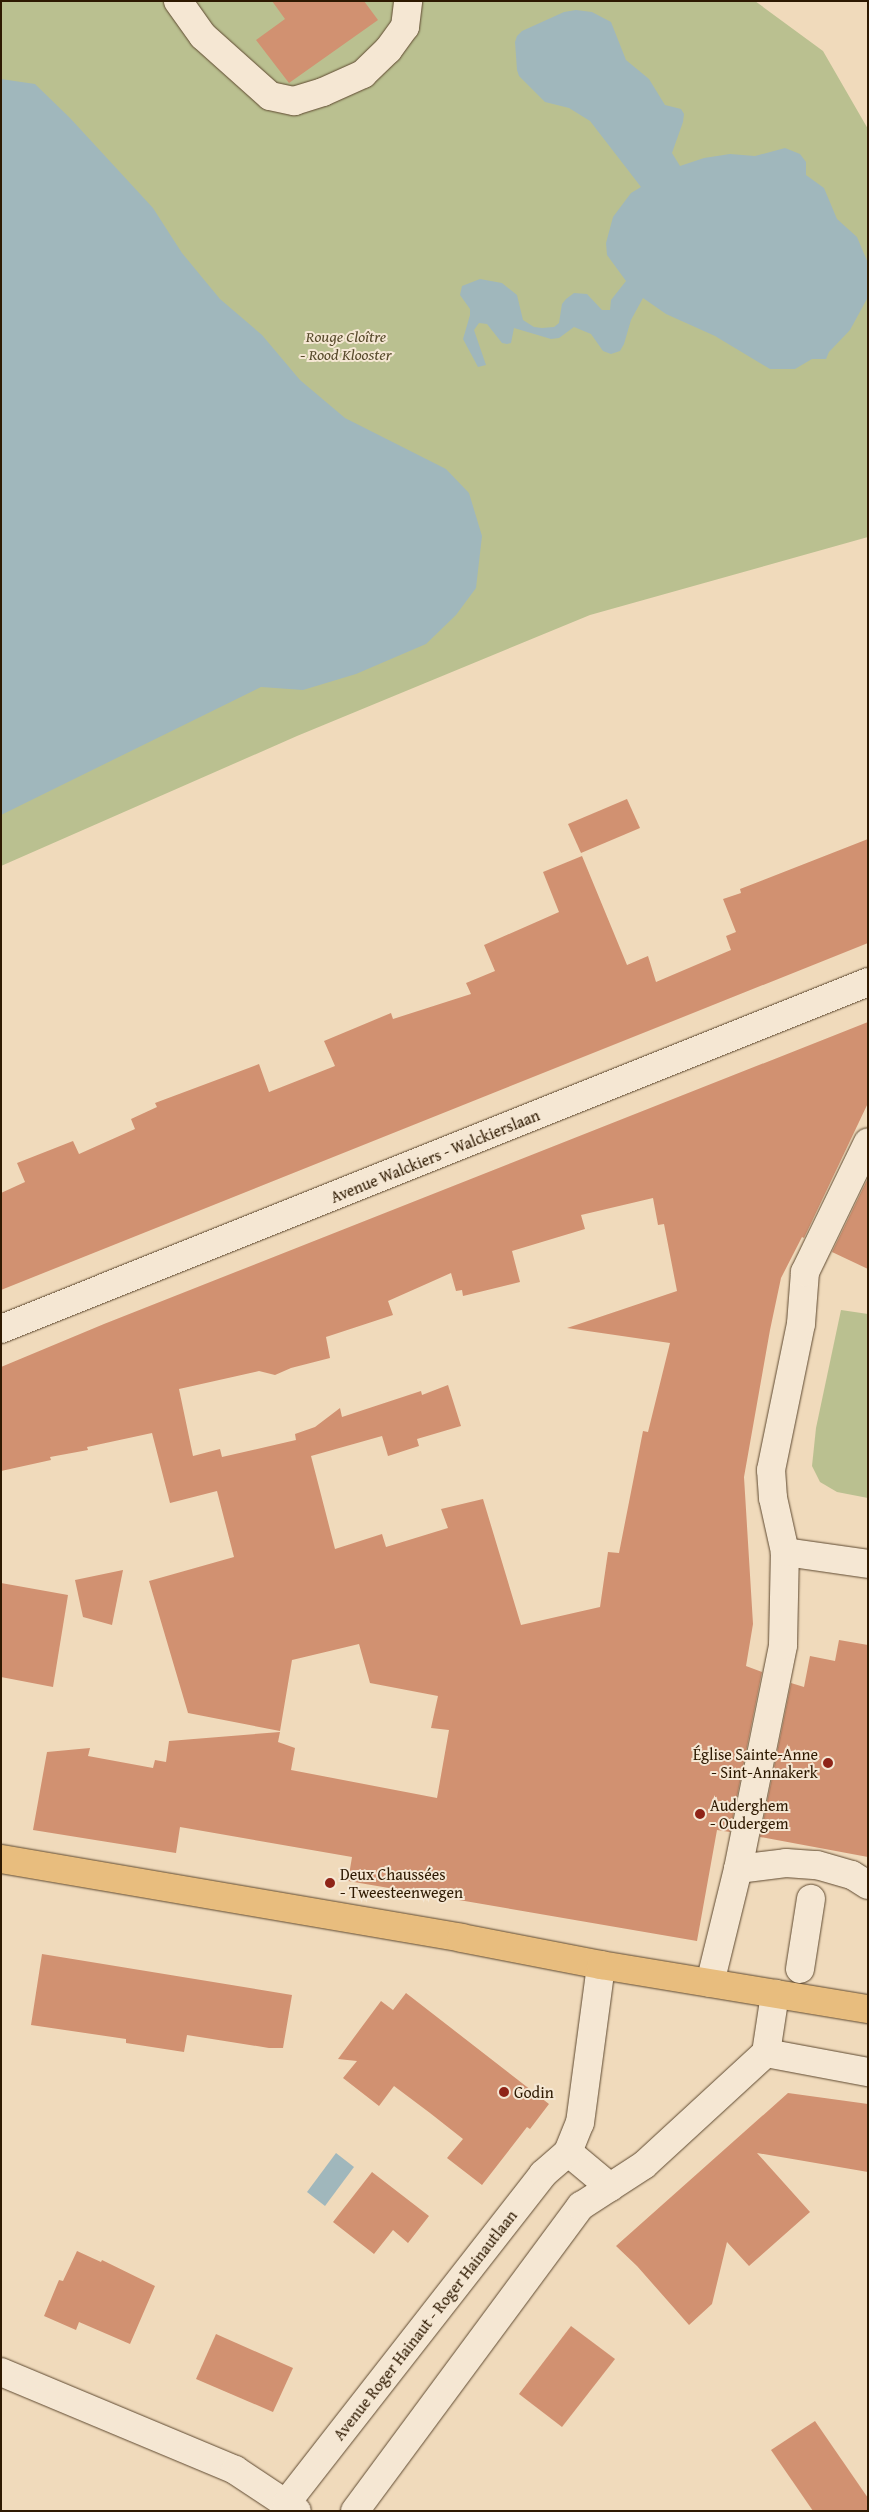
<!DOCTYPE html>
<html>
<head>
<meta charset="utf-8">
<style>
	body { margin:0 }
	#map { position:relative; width:869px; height:2512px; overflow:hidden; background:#f0dabb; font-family:"Gentium Book Plus",serif }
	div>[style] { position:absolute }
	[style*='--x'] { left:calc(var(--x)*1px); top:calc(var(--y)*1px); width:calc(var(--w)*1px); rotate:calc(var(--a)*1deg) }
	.green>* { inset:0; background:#bac090 }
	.water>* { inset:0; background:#a0b7bc }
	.building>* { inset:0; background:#d19171 }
	.roads { filter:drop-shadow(0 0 1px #5e4930) drop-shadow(0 0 1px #5e4930) }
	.minor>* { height:28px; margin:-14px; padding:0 14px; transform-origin:14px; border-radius:14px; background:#f5e7d3 }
	.major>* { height:28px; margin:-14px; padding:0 14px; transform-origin:14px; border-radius:14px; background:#e8bd7e }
	.dots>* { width:14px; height:14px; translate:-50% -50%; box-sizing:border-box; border:2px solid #f5e7d3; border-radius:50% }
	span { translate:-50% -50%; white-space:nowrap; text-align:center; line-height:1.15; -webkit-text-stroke:4px #f5e7d3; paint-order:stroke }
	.park-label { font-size:16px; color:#584b2c; font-style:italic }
	.street-label { font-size:16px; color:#2e1901 }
	.poi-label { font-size:16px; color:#2e1901 }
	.right { translate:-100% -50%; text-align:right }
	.left { translate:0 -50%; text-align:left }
	.frame { position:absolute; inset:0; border:2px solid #2e1901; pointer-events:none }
</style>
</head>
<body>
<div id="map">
	<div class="green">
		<div style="clip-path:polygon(1px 1px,755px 1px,823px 51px,868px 129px,868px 537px,590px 615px,297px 736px,1px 866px)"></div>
		<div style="clip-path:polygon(841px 1310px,868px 1314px,868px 1498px,837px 1492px,820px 1482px,812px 1466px,816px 1428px)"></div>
	</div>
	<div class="water">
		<div style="clip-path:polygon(576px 10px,592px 12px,611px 22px,626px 60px,649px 79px,665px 105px,681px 109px,684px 114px,683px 122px,672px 153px,680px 166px,704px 158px,730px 154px,755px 156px,785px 148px,800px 154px,806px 162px,806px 175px,824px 188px,837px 219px,857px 237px,868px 263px,868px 297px,850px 330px,829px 352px,826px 359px,812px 359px,795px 369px,770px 369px,715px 336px,666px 314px,643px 298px,631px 320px,624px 344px,620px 351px,611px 354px,603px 351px,591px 334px,574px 327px,559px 338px,551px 339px,514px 328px,511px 343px,507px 344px,502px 343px,487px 324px,479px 323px,474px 330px,486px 365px,478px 367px,463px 339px,470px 315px,470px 309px,460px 295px,462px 286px,480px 279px,502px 283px,517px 295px,523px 320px,534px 327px,542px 328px,554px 327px,559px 323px,562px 304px,566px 299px,574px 293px,587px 294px,602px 310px,610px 310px,611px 300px,626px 281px,607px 255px,606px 243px,613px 217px,631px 193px,641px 187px,590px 121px,569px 108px,545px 102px,519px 76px,517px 70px,515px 42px,517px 36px,522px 31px,564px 12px)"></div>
		<div style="clip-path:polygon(1px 79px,35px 84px,70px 118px,153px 208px,182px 253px,220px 299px,262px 335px,300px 380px,345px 418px,446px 469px,469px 493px,482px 536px,476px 588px,456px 615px,426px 644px,356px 674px,303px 690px,261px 687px,1px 815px)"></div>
		<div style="clip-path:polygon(336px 2153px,354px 2167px,325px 2206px,307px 2192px)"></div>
	</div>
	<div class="building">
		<div style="clip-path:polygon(272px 1px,364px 1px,378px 20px,289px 83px,256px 40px,285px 19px)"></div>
		<div style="clip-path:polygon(627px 799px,640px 828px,581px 853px,568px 824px)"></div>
		<div style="clip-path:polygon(868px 839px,868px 943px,1px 1290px,1px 1193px,25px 1182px,17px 1163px,73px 1141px,79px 1154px,135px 1129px,131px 1119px,157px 1107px,155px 1103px,259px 1064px,269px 1092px,335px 1066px,324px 1041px,391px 1013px,393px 1019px,471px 994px,466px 983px,495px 971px,484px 945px,559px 912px,543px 872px,582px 856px,627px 965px,648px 956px,656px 982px,731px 950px,726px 936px,736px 932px,723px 899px,741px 893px,740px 889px)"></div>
		<div style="clip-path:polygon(evenodd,868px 1022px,868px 1103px,804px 1238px,802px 1237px,781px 1278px,770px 1330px,744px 1477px,753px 1624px,746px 1666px,762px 1672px,730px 1832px,717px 1830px,697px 1941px,348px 1881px,352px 1857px,180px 1827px,176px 1853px,33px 1830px,47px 1752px,90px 1748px,88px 1756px,153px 1768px,155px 1760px,166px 1762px,169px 1741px,280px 1732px,278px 1742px,295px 1748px,291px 1770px,437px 1798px,449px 1730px,431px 1728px,438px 1696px,370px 1683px,359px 1644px,292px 1660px,280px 1731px,188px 1713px,149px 1581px,234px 1557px,217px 1491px,170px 1503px,152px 1433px,87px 1447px,88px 1450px,50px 1457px,51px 1460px,1px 1471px,1px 1367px,104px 1324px,868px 1022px,653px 1198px,658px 1225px,664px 1224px,677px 1291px,567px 1328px,670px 1343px,648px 1432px,643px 1431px,619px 1553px,608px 1552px,600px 1607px,521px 1625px,483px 1499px,441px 1509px,448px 1528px,386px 1547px,382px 1534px,335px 1549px,311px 1456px,382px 1436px,388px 1456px,419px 1446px,417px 1439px,461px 1426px,448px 1385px,422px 1395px,421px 1391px,342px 1417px,340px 1408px,315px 1427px,295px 1434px,296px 1440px,222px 1457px,220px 1449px,193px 1456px,179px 1389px,259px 1371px,275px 1375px,291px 1368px,330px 1358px,326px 1337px,393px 1315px,388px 1301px,451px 1273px,456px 1291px,462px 1290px,463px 1296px,520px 1282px,512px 1251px,585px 1229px,581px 1215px,653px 1198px)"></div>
		<div style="clip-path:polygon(868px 1178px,868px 1269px,832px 1252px)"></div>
		<div style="clip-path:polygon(123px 1570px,112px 1625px,83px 1617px,75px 1580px)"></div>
		<div style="clip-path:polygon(1px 1583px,68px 1595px,53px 1687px,1px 1677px)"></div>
		<div style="clip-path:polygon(839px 1640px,868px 1645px,868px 1857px,760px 1837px,791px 1683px,804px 1687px,810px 1656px,835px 1661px)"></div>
		<div style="clip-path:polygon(42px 1954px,292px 1995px,283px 2048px,269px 2048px,187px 2035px,184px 2052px,126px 2043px,126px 2039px,31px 2025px)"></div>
		<div style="clip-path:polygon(406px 1993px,549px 2104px,530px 2129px,527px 2127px,482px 2185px,447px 2158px,463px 2139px,430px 2113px,394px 2086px,379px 2106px,343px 2078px,357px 2061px,338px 2059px,381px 2001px,393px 2010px)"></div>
		<div style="clip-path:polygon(788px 2093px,868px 2104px,868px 2172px,757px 2153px,810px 2212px,749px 2266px,727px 2242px,712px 2304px,689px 2325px,637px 2266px,616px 2246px)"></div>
		<div style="clip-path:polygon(372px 2172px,429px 2216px,408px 2243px,393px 2230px,374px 2254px,333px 2222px)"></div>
		<div style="clip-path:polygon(77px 2251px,101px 2262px,102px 2260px,155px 2286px,130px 2344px,79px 2322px,76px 2330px,44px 2316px,59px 2280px,63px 2281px)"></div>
		<div style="clip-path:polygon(571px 2326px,615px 2359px,562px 2427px,519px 2394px)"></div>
		<div style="clip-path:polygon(216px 2334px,293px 2368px,273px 2412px,196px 2379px)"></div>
		<div style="clip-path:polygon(815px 2421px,868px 2498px,868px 2511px,813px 2511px,771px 2450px)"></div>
	</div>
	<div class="roads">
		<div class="minor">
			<div style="--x:178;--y:1;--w:43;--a:54.5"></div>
			<div style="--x:203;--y:36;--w:90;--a:41.8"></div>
			<div style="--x:270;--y:96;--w:25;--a:12"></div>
			<div style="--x:294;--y:101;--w:30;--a:-17"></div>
			<div style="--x:323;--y:92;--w:44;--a:-24.2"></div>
			<div style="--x:363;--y:74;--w:35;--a:-44"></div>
			<div style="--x:388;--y:50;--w:29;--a:-54"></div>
			<div style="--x:405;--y:27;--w:26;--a:-83"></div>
			<div style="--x:1;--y:1329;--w:934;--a:-21.81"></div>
			<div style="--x:785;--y:1552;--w:84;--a:8.2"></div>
			<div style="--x:738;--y:1869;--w:48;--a:-7.1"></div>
			<div style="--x:786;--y:1863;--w:31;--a:4"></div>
			<div style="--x:817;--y:1865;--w:36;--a:16"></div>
			<div style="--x:852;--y:1875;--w:19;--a:32"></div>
			<div style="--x:800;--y:1969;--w:71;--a:-81.1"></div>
			<div style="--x:710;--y:1983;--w:117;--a:-76.2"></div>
			<div style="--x:738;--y:1869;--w:228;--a:-78.6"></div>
			<div style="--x:783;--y:1645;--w:93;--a:-88.8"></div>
			<div style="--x:785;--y:1552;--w:55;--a:-102.5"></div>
			<div style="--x:773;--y:1498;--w:28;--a:-94"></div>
			<div style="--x:771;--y:1470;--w:149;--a:-78.4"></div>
			<div style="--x:801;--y:1324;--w:52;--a:-85.6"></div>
			<div style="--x:805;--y:1272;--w:144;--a:-64.1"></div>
			<div style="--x:766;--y:2053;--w:60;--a:-81.3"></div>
			<div style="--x:568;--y:2152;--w:55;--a:39.8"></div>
			<div style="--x:1;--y:2372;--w:254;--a:22.7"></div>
			<div style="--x:235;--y:2470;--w:74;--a:33.5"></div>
			<div style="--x:287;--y:2502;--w:416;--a:-52"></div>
			<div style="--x:543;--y:2174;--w:33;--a:-41"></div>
			<div style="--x:568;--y:2152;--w:31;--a:-68"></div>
			<div style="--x:580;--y:2123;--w:159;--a:-82.4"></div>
			<div style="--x:355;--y:2511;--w:380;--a:-53.5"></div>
			<div style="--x:581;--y:2206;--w:75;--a:-33.1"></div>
			<div style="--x:644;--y:2165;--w:166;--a:-42.6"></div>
			<div style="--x:766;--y:2053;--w:104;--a:10.6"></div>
		</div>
		<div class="major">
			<div style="--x:1;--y:1859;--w:467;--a:9.7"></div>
			<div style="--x:461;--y:1938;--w:143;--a:10.9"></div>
			<div style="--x:601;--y:1965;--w:271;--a:9.4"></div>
		</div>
	</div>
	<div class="dots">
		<div style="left:828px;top:1763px;background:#8f2418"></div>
		<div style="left:700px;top:1814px;background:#8f2418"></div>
		<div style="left:330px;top:1883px;background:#8f2418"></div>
		<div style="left:504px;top:2092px;background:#8f2418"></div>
	</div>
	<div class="park-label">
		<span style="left:346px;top:345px">Rouge Cloître<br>- Rood Klooster</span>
	</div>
	<div class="street-label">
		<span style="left:435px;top:1156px;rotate:-22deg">Avenue Walckiers - Walckierslaan</span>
		<span style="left:425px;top:2325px;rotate:-52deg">Avenue Roger Hainaut - Roger Hainautlaan</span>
	</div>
	<div class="poi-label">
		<span class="right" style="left:818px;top:1763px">Église Sainte-Anne<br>- Sint-Annakerk</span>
		<span class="left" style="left:710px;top:1814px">Auderghem<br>- Oudergem</span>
		<span class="left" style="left:340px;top:1883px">Deux Chaussées<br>- Tweesteenwegen</span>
		<span class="left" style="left:514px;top:2092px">Godin</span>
	</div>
	<div class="frame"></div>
</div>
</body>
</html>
